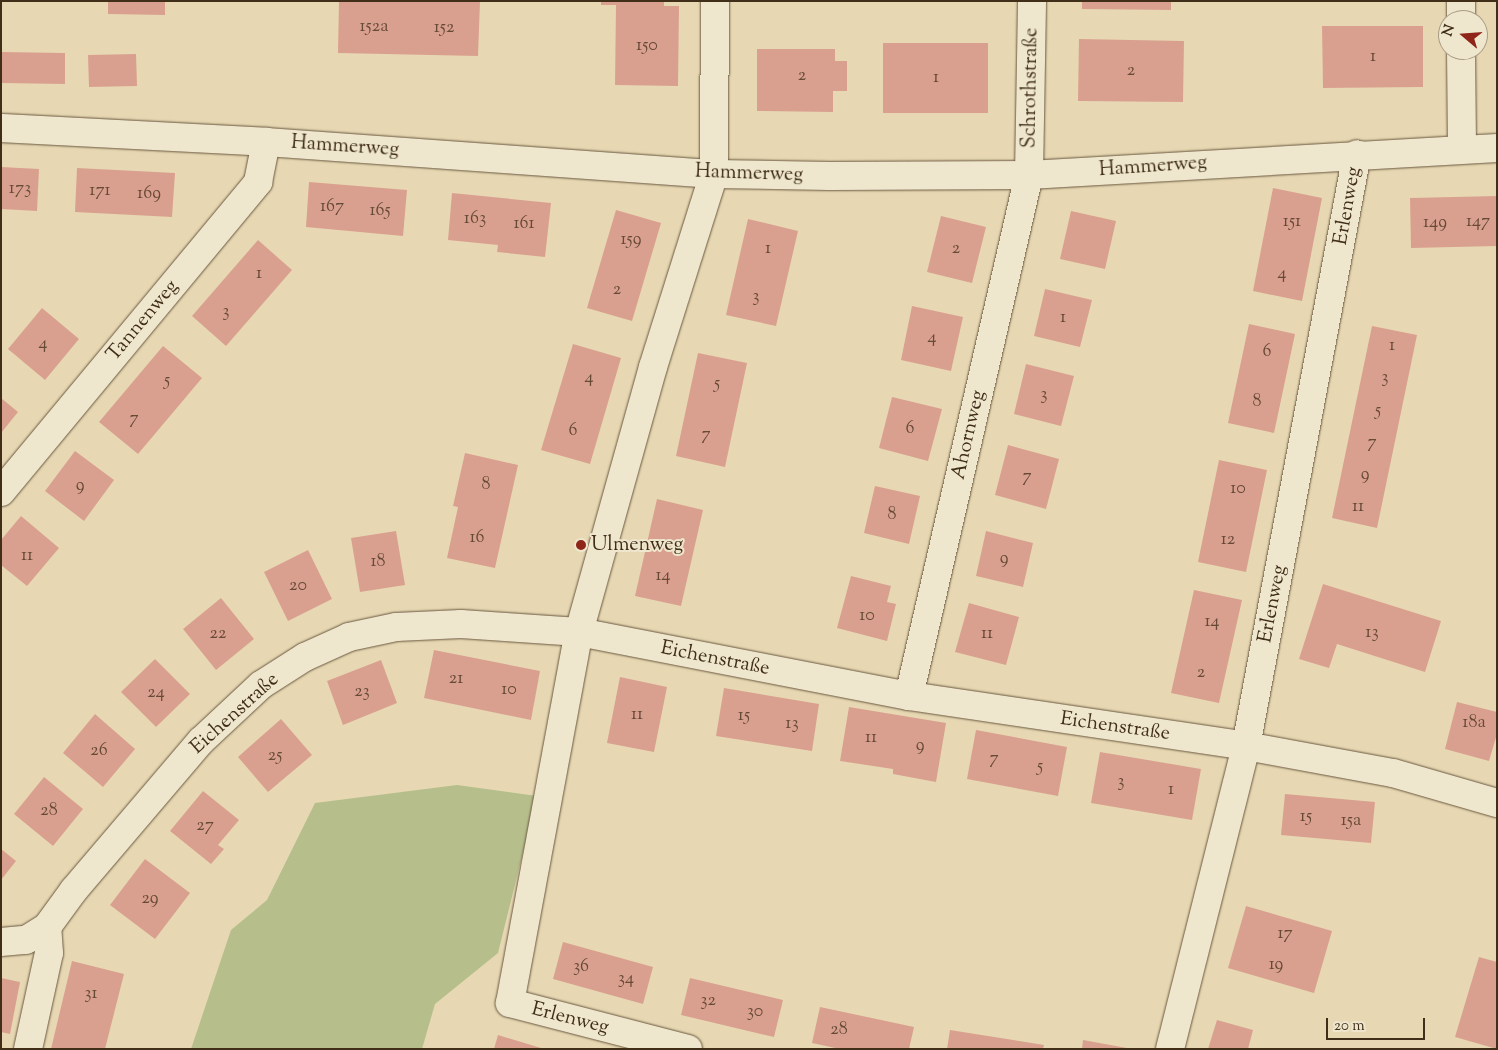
<!DOCTYPE html>
<html>
<head>
<meta charset="utf-8">
<style>
	body { margin:0 }
	#map { position:relative; width:1498px; height:1050px; overflow:hidden; background:#e7d8b3; font-family:"Sorts Mill Goudy",serif }
	div>[style] { position:absolute }
	[style*='--x'] { left:calc(var(--x)*1px); top:calc(var(--y)*1px); width:calc(var(--w)*1px); rotate:calc(var(--a)*1deg) }
	.green>* { inset:0; background:#b6bf8c }
	.building>* { inset:0; background:#daa08f }
	.roads { filter:drop-shadow(0 0 1px #6a583f) drop-shadow(0 0 1px #6a583f) }
	.street>* { height:28px; margin:-14px; padding:0 14px; transform-origin:14px; border-radius:14px; background:#efe6ce }
	.dots>* { width:14px; height:14px; translate:-50% -50%; box-sizing:border-box; border:2px solid #efe6ce; border-radius:50% }
	span { translate:-50% -50%; white-space:nowrap; text-align:center; line-height:1.15; -webkit-text-stroke:4px #efe6ce; paint-order:stroke }
	.number-label { font-size:18px; color:#664a36 }
	.number-label span { -webkit-text-stroke-width:0 }
	.street-label { font-size:20px; color:#402e18 }
	.poi-label { font-size:20px; color:#402e18 }
	.left { translate:0 -50%; text-align:left }
	.frame { position:absolute; inset:0; border:2px solid #402e18; pointer-events:none }
	.north { position:absolute; left:1438px; top:10px; width:50px; height:50px; box-sizing:border-box; background:#efe6ce; border:1px solid #a99c85; border-radius:50%; rotate:288deg; font-size:14px; font-weight:700; line-height:20px; text-align:center; color:#402e18 }
	.north::after { content:''; display:block; margin:auto; width:18px; height:22px; background:#8f2418; clip-path:polygon(50% 0,100% 100%,50% 72%,0 100%) }
	.scale { position:absolute; left:1326px; top:1018px; width:99px; height:22px; box-sizing:border-box; border:2px solid #402e18; border-top:0; padding-left:6px; font-size:15px; line-height:18px; white-space:nowrap; color:#402e18; -webkit-text-stroke:4px #efe6ce; paint-order:stroke }
</style>
</head>
<body>
<div id="map">
	<div class="green">
		<div style="clip-path:polygon(457px 785px,537px 796px,498px 953px,435px 1004px,422px 1049px,191px 1049px,231px 930px,267px 900px,315px 803px)"></div>
	</div>
	<div class="building">
		<div style="clip-path:polygon(108px 1px,165px 1px,165px 15px,108px 14px)"></div>
		<div style="clip-path:polygon(339px 1px,480px 1px,478px 56px,338px 53px)"></div>
		<div style="clip-path:polygon(601px 1px,664px 1px,664px 6px,679px 6px,678px 86px,615px 85px,616px 5px,601px 5px)"></div>
		<div style="clip-path:polygon(1082px 1px,1171px 1px,1171px 10px,1082px 9px)"></div>
		<div style="clip-path:polygon(1322px 26px,1423px 26px,1423px 87px,1323px 88px)"></div>
		<div style="clip-path:polygon(1079px 39px,1184px 41px,1183px 102px,1078px 101px)"></div>
		<div style="clip-path:polygon(883px 43px,988px 43px,988px 113px,883px 113px)"></div>
		<div style="clip-path:polygon(757px 49px,835px 49px,835px 61px,847px 61px,847px 91px,833px 91px,833px 112px,757px 111px)"></div>
		<div style="clip-path:polygon(1px 52px,65px 53px,65px 84px,1px 83px)"></div>
		<div style="clip-path:polygon(136px 54px,137px 86px,89px 87px,88px 55px)"></div>
		<div style="clip-path:polygon(1px 167px,39px 169px,37px 211px,1px 209px)"></div>
		<div style="clip-path:polygon(77px 168px,175px 173px,172px 217px,75px 212px)"></div>
		<div style="clip-path:polygon(309px 182px,407px 190px,403px 236px,306px 227px)"></div>
		<div style="clip-path:polygon(1273px 188px,1322px 198px,1302px 301px,1253px 291px)"></div>
		<div style="clip-path:polygon(452px 193px,551px 203px,545px 257px,497px 252px,498px 245px,448px 240px)"></div>
		<div style="clip-path:polygon(1497px 196px,1497px 246px,1411px 248px,1410px 198px)"></div>
		<div style="clip-path:polygon(616px 210px,661px 223px,632px 321px,587px 308px)"></div>
		<div style="clip-path:polygon(1071px 211px,1116px 221px,1105px 269px,1060px 259px)"></div>
		<div style="clip-path:polygon(941px 216px,986px 227px,972px 283px,927px 272px)"></div>
		<div style="clip-path:polygon(748px 219px,798px 231px,776px 326px,726px 315px)"></div>
		<div style="clip-path:polygon(258px 240px,292px 270px,226px 346px,192px 316px)"></div>
		<div style="clip-path:polygon(1045px 289px,1092px 300px,1080px 347px,1034px 336px)"></div>
		<div style="clip-path:polygon(912px 306px,963px 317px,951px 371px,901px 360px)"></div>
		<div style="clip-path:polygon(42px 308px,79px 339px,45px 380px,8px 349px)"></div>
		<div style="clip-path:polygon(1249px 324px,1295px 334px,1274px 433px,1228px 423px)"></div>
		<div style="clip-path:polygon(1372px 326px,1417px 335px,1377px 528px,1332px 518px)"></div>
		<div style="clip-path:polygon(573px 344px,621px 358px,590px 464px,541px 450px)"></div>
		<div style="clip-path:polygon(163px 346px,202px 378px,138px 454px,99px 422px)"></div>
		<div style="clip-path:polygon(698px 353px,747px 363px,725px 467px,676px 456px)"></div>
		<div style="clip-path:polygon(1026px 364px,1074px 376px,1061px 426px,1014px 414px)"></div>
		<div style="clip-path:polygon(892px 397px,942px 409px,928px 461px,879px 448px)"></div>
		<div style="clip-path:polygon(1px 398px,18px 412px,1px 433px)"></div>
		<div style="clip-path:polygon(1008px 445px,1059px 459px,1046px 509px,995px 495px)"></div>
		<div style="clip-path:polygon(75px 451px,114px 480px,84px 521px,45px 491px)"></div>
		<div style="clip-path:polygon(465px 453px,518px 465px,495px 568px,447px 558px,458px 507px,453px 506px)"></div>
		<div style="clip-path:polygon(1219px 460px,1267px 470px,1246px 572px,1198px 562px)"></div>
		<div style="clip-path:polygon(875px 486px,920px 496px,909px 544px,864px 533px)"></div>
		<div style="clip-path:polygon(657px 499px,703px 510px,681px 606px,635px 596px)"></div>
		<div style="clip-path:polygon(21px 516px,59px 548px,27px 586px,1px 565px,1px 540px)"></div>
		<div style="clip-path:polygon(396px 531px,405px 585px,360px 592px,351px 538px)"></div>
		<div style="clip-path:polygon(986px 531px,1033px 543px,1023px 587px,976px 576px)"></div>
		<div style="clip-path:polygon(308px 550px,332px 599px,288px 621px,264px 572px)"></div>
		<div style="clip-path:polygon(851px 576px,891px 586px,887px 602px,896px 604px,887px 641px,837px 628px)"></div>
		<div style="clip-path:polygon(1323px 584px,1441px 621px,1425px 672px,1337px 644px,1329px 668px,1299px 659px)"></div>
		<div style="clip-path:polygon(1194px 590px,1242px 600px,1219px 703px,1171px 693px)"></div>
		<div style="clip-path:polygon(221px 598px,254px 639px,216px 670px,183px 629px)"></div>
		<div style="clip-path:polygon(969px 603px,1019px 617px,1006px 665px,955px 652px)"></div>
		<div style="clip-path:polygon(434px 650px,540px 671px,531px 720px,424px 698px)"></div>
		<div style="clip-path:polygon(155px 659px,190px 694px,156px 727px,121px 692px)"></div>
		<div style="clip-path:polygon(381px 660px,397px 703px,343px 725px,327px 681px)"></div>
		<div style="clip-path:polygon(620px 677px,667px 687px,654px 752px,607px 743px)"></div>
		<div style="clip-path:polygon(724px 688px,819px 704px,812px 751px,716px 736px)"></div>
		<div style="clip-path:polygon(1457px 702px,1497px 712px,1497px 734px,1489px 761px,1445px 749px)"></div>
		<div style="clip-path:polygon(849px 707px,946px 723px,936px 782px,893px 774px,893px 769px,840px 761px)"></div>
		<div style="clip-path:polygon(95px 714px,135px 749px,103px 787px,63px 753px)"></div>
		<div style="clip-path:polygon(281px 719px,312px 755px,268px 792px,238px 757px)"></div>
		<div style="clip-path:polygon(976px 730px,1067px 747px,1058px 796px,967px 779px)"></div>
		<div style="clip-path:polygon(1100px 752px,1201px 769px,1192px 820px,1091px 803px)"></div>
		<div style="clip-path:polygon(44px 777px,83px 809px,53px 846px,14px 814px)"></div>
		<div style="clip-path:polygon(203px 791px,239px 820px,218px 845px,224px 849px,211px 864px,170px 831px)"></div>
		<div style="clip-path:polygon(1285px 794px,1375px 802px,1371px 843px,1281px 835px)"></div>
		<div style="clip-path:polygon(1px 849px,16px 861px,1px 880px)"></div>
		<div style="clip-path:polygon(145px 859px,190px 893px,155px 939px,110px 905px)"></div>
		<div style="clip-path:polygon(1246px 906px,1332px 931px,1314px 993px,1228px 968px)"></div>
		<div style="clip-path:polygon(563px 942px,653px 967px,643px 1004px,553px 979px)"></div>
		<div style="clip-path:polygon(1479px 957px,1497px 962px,1497px 1049px,1455px 1037px)"></div>
		<div style="clip-path:polygon(72px 961px,124px 974px,105px 1049px,51px 1049px)"></div>
		<div style="clip-path:polygon(1px 978px,20px 982px,10px 1034px,1px 1032px)"></div>
		<div style="clip-path:polygon(690px 978px,783px 1000px,774px 1037px,681px 1015px)"></div>
		<div style="clip-path:polygon(820px 1007px,914px 1027px,909px 1049px,840px 1049px,812px 1043px)"></div>
		<div style="clip-path:polygon(1217px 1020px,1253px 1030px,1248px 1049px,1208px 1049px)"></div>
		<div style="clip-path:polygon(950px 1030px,1044px 1045px,1043px 1049px,947px 1049px)"></div>
		<div style="clip-path:polygon(498px 1035px,541px 1048px,541px 1049px,494px 1049px)"></div>
		<div style="clip-path:polygon(1083px 1040px,1127px 1048px,1127px 1049px,1082px 1049px)"></div>
	</div>
	<div class="roads">
		<div class="street">
			<div style="--x:1461;--y:1;--w:19;--a:90"></div>
			<div style="--x:1461;--y:50;--w:99;--a:89.4"></div>
			<div style="--x:1;--y:128;--w:265;--a:3"></div>
			<div style="--x:266;--y:142;--w:449;--a:4.1"></div>
			<div style="--x:714;--y:174;--w:116;--a:1"></div>
			<div style="--x:830;--y:176;--w:199;--a:-0.3"></div>
			<div style="--x:1029;--y:175;--w:469;--a:-3.3"></div>
			<div style="--x:1;--y:492;--w:403;--a:-50.3"></div>
			<div style="--x:258;--y:182;--w:41;--a:-78.7"></div>
			<div style="--x:909;--y:696;--w:535;--a:-77.03"></div>
			<div style="--x:1029;--y:175;--w:174;--a:-89"></div>
			<div style="--x:1;--y:942;--w:25;--a:-5"></div>
			<div style="--x:26;--y:940;--w:25;--a:-32"></div>
			<div style="--x:47;--y:927;--w:46;--a:-53.9"></div>
			<div style="--x:74;--y:890;--w:196;--a:-49.6"></div>
			<div style="--x:201;--y:741;--w:82;--a:-43"></div>
			<div style="--x:261;--y:685;--w:52;--a:-32.5"></div>
			<div style="--x:305;--y:657;--w:48;--a:-24.4"></div>
			<div style="--x:349;--y:637;--w:48;--a:-12"></div>
			<div style="--x:396;--y:627;--w:65;--a:-2.6"></div>
			<div style="--x:461;--y:624;--w:118;--a:3.9"></div>
			<div style="--x:579;--y:632;--w:336;--a:11"></div>
			<div style="--x:909;--y:696;--w:341;--a:8.4"></div>
			<div style="--x:1246;--y:746;--w:149;--a:10.4"></div>
			<div style="--x:1393;--y:773;--w:108;--a:16.1"></div>
			<div style="--x:28;--y:1049;--w:98;--a:-77.7"></div>
			<div style="--x:49;--y:953;--w:26;--a:-94"></div>
			<div style="--x:688;--y:1049;--w:184;--a:-165.5"></div>
			<div style="--x:510;--y:1003;--w:377;--a:-79.5"></div>
			<div style="--x:579;--y:632;--w:275;--a:-74.4"></div>
			<div style="--x:653;--y:367;--w:202;--a:-72.5"></div>
			<div style="--x:714;--y:174;--w:173;--a:-89.7"></div>
			<div style="--x:1170;--y:1049;--w:312;--a:-75.9"></div>
			<div style="--x:1246;--y:746;--w:602;--a:-79.38"></div>
		</div>
	</div>
	<div class="dots">
		<div style="left:581px;top:545px;background:#8f2418"></div>
	</div>
	<div class="number-label">
		<span style="left:374px;top:27px">152a</span>
		<span style="left:444px;top:28px">152</span>
		<span style="left:647px;top:46px">150</span>
		<span style="left:1373px;top:57px">1</span>
		<span style="left:1131px;top:71px">2</span>
		<span style="left:802px;top:76px">2</span>
		<span style="left:936px;top:78px">1</span>
		<span style="left:20px;top:189px">173</span>
		<span style="left:100px;top:191px">171</span>
		<span style="left:149px;top:194px">169</span>
		<span style="left:332px;top:207px">167</span>
		<span style="left:380px;top:211px">165</span>
		<span style="left:475px;top:219px">163</span>
		<span style="left:1292px;top:222px">151</span>
		<span style="left:1478px;top:222px">147</span>
		<span style="left:1435px;top:223px">149</span>
		<span style="left:524px;top:224px">161</span>
		<span style="left:631px;top:240px">159</span>
		<span style="left:768px;top:249px">1</span>
		<span style="left:956px;top:249px">2</span>
		<span style="left:259px;top:274px">1</span>
		<span style="left:1282px;top:274px">4</span>
		<span style="left:617px;top:290px">2</span>
		<span style="left:756px;top:297px">3</span>
		<span style="left:226px;top:312px">3</span>
		<span style="left:1063px;top:318px">1</span>
		<span style="left:932px;top:338px">4</span>
		<span style="left:43px;top:344px">4</span>
		<span style="left:1392px;top:346px">1</span>
		<span style="left:1267px;top:352px">6</span>
		<span style="left:589px;top:378px">4</span>
		<span style="left:1385px;top:378px">3</span>
		<span style="left:167px;top:381px">5</span>
		<span style="left:717px;top:384px">5</span>
		<span style="left:1044px;top:395px">3</span>
		<span style="left:1257px;top:402px">8</span>
		<span style="left:1378px;top:411px">5</span>
		<span style="left:134px;top:419px">7</span>
		<span style="left:910px;top:429px">6</span>
		<span style="left:573px;top:431px">6</span>
		<span style="left:706px;top:435px">7</span>
		<span style="left:1372px;top:443px">7</span>
		<span style="left:1365px;top:475px">9</span>
		<span style="left:1027px;top:477px">7</span>
		<span style="left:486px;top:485px">8</span>
		<span style="left:80px;top:486px">9</span>
		<span style="left:1238px;top:489px">10</span>
		<span style="left:1358px;top:507px">11</span>
		<span style="left:892px;top:515px">8</span>
		<span style="left:477px;top:538px">16</span>
		<span style="left:1228px;top:540px">12</span>
		<span style="left:27px;top:556px">11</span>
		<span style="left:1004px;top:559px">9</span>
		<span style="left:378px;top:562px">18</span>
		<span style="left:663px;top:576px">14</span>
		<span style="left:298px;top:586px">20</span>
		<span style="left:867px;top:616px">10</span>
		<span style="left:1212px;top:622px">14</span>
		<span style="left:1372px;top:633px">13</span>
		<span style="left:218px;top:634px">22</span>
		<span style="left:987px;top:634px">11</span>
		<span style="left:1201px;top:673px">2</span>
		<span style="left:456px;top:679px">21</span>
		<span style="left:509px;top:690px">10</span>
		<span style="left:362px;top:692px">23</span>
		<span style="left:156px;top:693px">24</span>
		<span style="left:637px;top:715px">11</span>
		<span style="left:744px;top:716px">15</span>
		<span style="left:1474px;top:723px">18a</span>
		<span style="left:792px;top:724px">13</span>
		<span style="left:871px;top:738px">11</span>
		<span style="left:920px;top:746px">9</span>
		<span style="left:99px;top:751px">26</span>
		<span style="left:275px;top:756px">25</span>
		<span style="left:994px;top:759px">7</span>
		<span style="left:1040px;top:767px">5</span>
		<span style="left:1121px;top:782px">3</span>
		<span style="left:1171px;top:790px">1</span>
		<span style="left:49px;top:811px">28</span>
		<span style="left:1306px;top:817px">15</span>
		<span style="left:1351px;top:821px">15a</span>
		<span style="left:205px;top:826px">27</span>
		<span style="left:150px;top:899px">29</span>
		<span style="left:1285px;top:934px">17</span>
		<span style="left:1276px;top:965px">19</span>
		<span style="left:581px;top:967px">36</span>
		<span style="left:626px;top:979px">34</span>
		<span style="left:91px;top:994px">31</span>
		<span style="left:708px;top:1001px">32</span>
		<span style="left:755px;top:1012px">30</span>
		<span style="left:839px;top:1030px">28</span>
	</div>
	<div class="street-label">
		<span style="left:1031px;top:88px;rotate:-89deg">Schrothstraße</span>
		<span style="left:345px;top:147px;rotate:4deg">Hammerweg</span>
		<span style="left:1153px;top:167px;rotate:-4deg">Hammerweg</span>
		<span style="left:749px;top:174px;rotate:2deg">Hammerweg</span>
		<span style="left:1348px;top:206px;rotate:-80deg">Erlenweg</span>
		<span style="left:143px;top:321px;rotate:-50deg">Tannenweg</span>
		<span style="left:969px;top:435px;rotate:-77deg">Ahornweg</span>
		<span style="left:1273px;top:604px;rotate:-79deg">Erlenweg</span>
		<span style="left:715px;top:659px;rotate:11deg">Eichenstraße</span>
		<span style="left:235px;top:714px;rotate:-42deg">Eichenstraße</span>
		<span style="left:1115px;top:727px;rotate:8deg">Eichenstraße</span>
		<span style="left:570px;top:1019px;rotate:14deg">Erlenweg</span>
	</div>
	<div class="poi-label">
		<span class="left" style="left:591px;top:545px">Ulmenweg</span>
	</div>
	<div class="frame"></div>
	<div class="north">N</div>
	<div class="scale">20 m</div>
</div>
</body>
</html>
